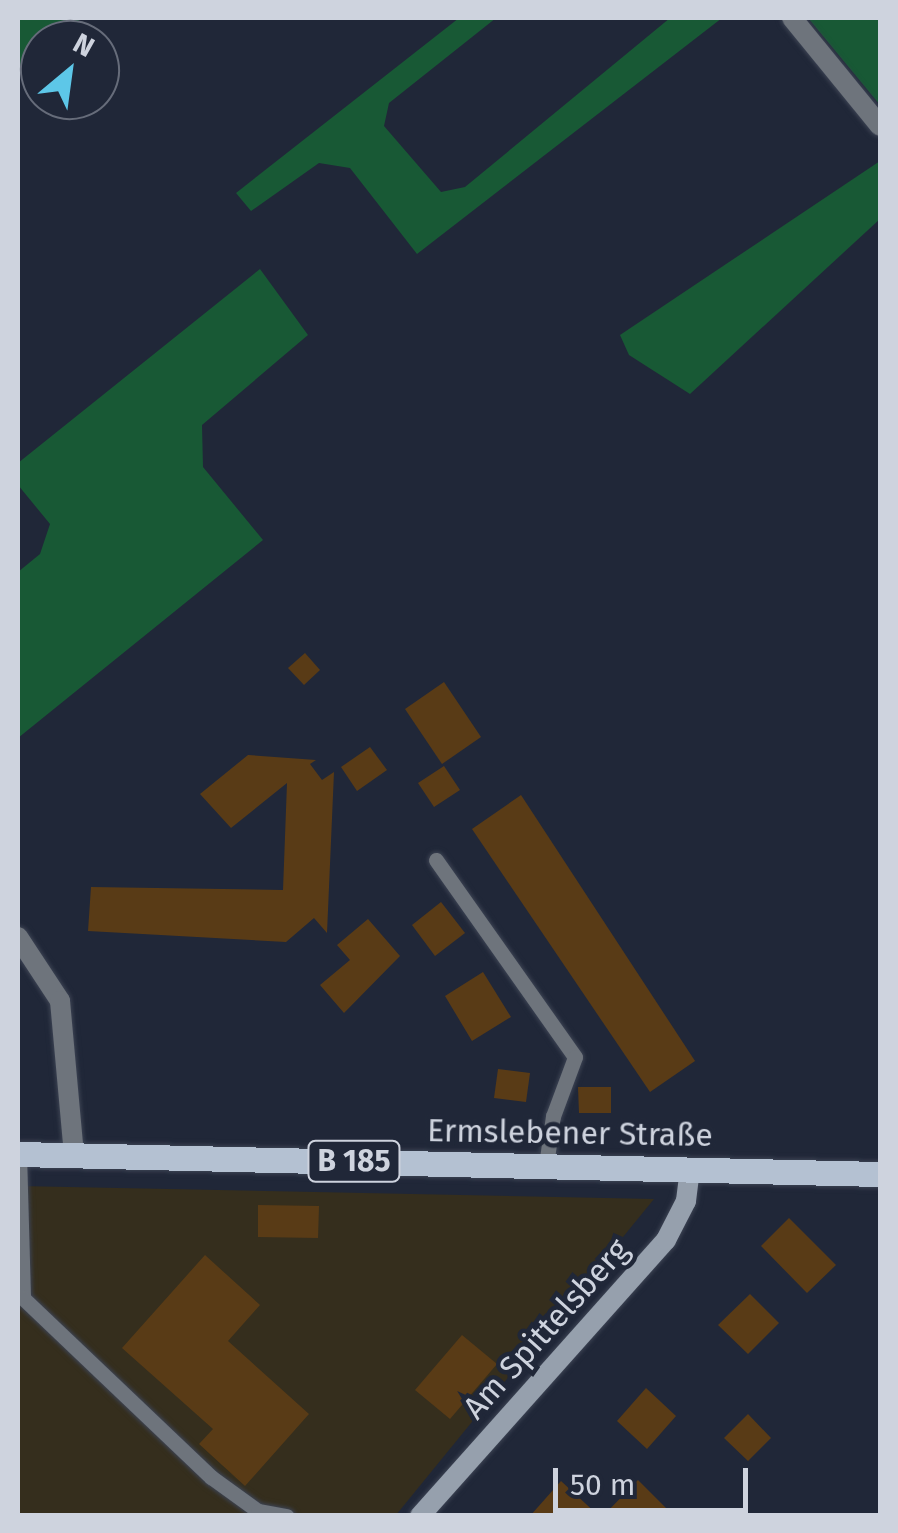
<!DOCTYPE html>
<html>
<head>
<meta charset="utf-8">
<style>
	body { margin:0 }
	#map { position:relative; width:898px; height:1533px; overflow:hidden; background:#202738; font-family:"Fira Sans",sans-serif }
	div>[style] { position:absolute }
	[style*='--x'] { left:calc(var(--x)*1px); top:calc(var(--y)*1px); width:calc(var(--w)*1px); rotate:calc(var(--a)*1deg) }
	.commercial>* { inset:0; background:#352e1d }
	.green>* { inset:0; background:#185935 }
	.building>* { inset:0; background:#593b16 }
	.roads { filter:drop-shadow(0 0 2px #3c4353) drop-shadow(0 0 2px #3c4353) }
	.lane>* { height:15px; margin:-7.5px; padding:0 7.5px; transform-origin:7.5px; border-radius:7.5px; background:#6e747c }
	.street>* { height:20px; margin:-10px; padding:0 10px; transform-origin:10px; border-radius:10px; background:#6e747c }
	.secondary>* { height:20px; margin:-10px; padding:0 10px; transform-origin:10px; border-radius:10px; background:#96a0ad }
	.primary>* { height:25px; margin:-12.5px; padding:0 12.5px; transform-origin:12.5px; border-radius:12.5px; background:#b4c1d2 }
	span { translate:-50% -50%; white-space:nowrap; text-align:center; line-height:1.15; -webkit-text-stroke:9px #202738; paint-order:stroke }
	.shield-label span { padding:2px 8px; background:#202738; border:2px solid; border-radius:8px; -webkit-text-stroke-width:0 }
	.shield-label { font-size:30px; color:#ced3de; font-weight:700 }
	.street-label { font-size:32px; color:#ced3de }
	.frame { position:absolute; inset:0; border:20px solid #ced3de; pointer-events:none }
	.north { position:absolute; left:20px; top:20px; width:100px; height:100px; box-sizing:border-box; background:#202738; border:2px solid #666c7a; border-radius:50%; rotate:29deg; font-size:28px; font-weight:700; line-height:40px; text-align:center; color:#ced3de }
	.north::after { content:''; display:block; margin:auto; width:35px; height:45px; background:#5dc7e8; clip-path:polygon(50% 0,100% 100%,50% 72%,0 100%) }
	.scale { position:absolute; left:553px; top:1468px; width:195px; height:45px; box-sizing:border-box; border:5px solid #ced3de; border-top:0; padding-left:12px; font-size:30px; line-height:35px; white-space:nowrap; color:#ced3de; -webkit-text-stroke:8px #202738; paint-order:stroke }
</style>
</head>
<body>
<div id="map">
	<div class="commercial">
		<div style="clip-path:polygon(18px 1186px,654px 1199px,396px 1515px,18px 1516px)"></div>
	</div>
	<div class="green">
		<div style="clip-path:polygon(18px 18px,82px 18px,53px 40px,40px 40px,40px 51px,18px 68px)"></div>
		<div style="clip-path:polygon(459px 18px,496px 18px,389px 103px,384px 126px,441px 192px,465px 187px,670px 18px,722px 18px,417px 254px,350px 168px,319px 163px,251px 211px,236px 193px)"></div>
		<div style="clip-path:polygon(808px 18px,880px 18px,880px 105px)"></div>
		<div style="clip-path:polygon(880px 161px,880px 219px,690px 394px,629px 355px,620px 335px)"></div>
		<div style="clip-path:polygon(260px 269px,308px 335px,202px 425px,203px 467px,263px 540px,18px 738px,18px 572px,40px 554px,50px 524px,18px 485px,18px 463px)"></div>
	</div>
	<div class="building">
		<div style="clip-path:polygon(305px 653px,320px 670px,304px 685px,288px 668px)"></div>
		<div style="clip-path:polygon(444px 682px,481px 737px,442px 764px,405px 709px)"></div>
		<div style="clip-path:polygon(370px 747px,387px 770px,357px 791px,341px 767px)"></div>
		<div style="clip-path:polygon(248px 755px,316px 760px,310px 764px,322px 780px,334px 772px,327px 933px,314px 918px,286px 942px,88px 931px,91px 887px,283px 890px,287px 783px,231px 828px,200px 794px)"></div>
		<div style="clip-path:polygon(444px 766px,460px 790px,434px 807px,418px 783px)"></div>
		<div style="clip-path:polygon(521px 795px,695px 1061px,650px 1092px,472px 829px)"></div>
		<div style="clip-path:polygon(441px 902px,465px 933px,435px 956px,412px 925px)"></div>
		<div style="clip-path:polygon(368px 919px,400px 956px,344px 1013px,320px 985px,350px 960px,337px 945px)"></div>
		<div style="clip-path:polygon(483px 972px,511px 1017px,472px 1041px,445px 996px)"></div>
		<div style="clip-path:polygon(498px 1069px,530px 1073px,526px 1102px,494px 1098px)"></div>
		<div style="clip-path:polygon(578px 1087px,611px 1087px,611px 1113px,579px 1113px)"></div>
		<div style="clip-path:polygon(258px 1205px,319px 1206px,318px 1238px,258px 1237px)"></div>
		<div style="clip-path:polygon(789px 1218px,836px 1265px,807px 1293px,761px 1246px)"></div>
		<div style="clip-path:polygon(205px 1255px,260px 1305px,228px 1341px,309px 1414px,245px 1486px,199px 1444px,213px 1429px,122px 1348px)"></div>
		<div style="clip-path:polygon(750px 1294px,779px 1323px,748px 1354px,718px 1325px)"></div>
		<div style="clip-path:polygon(462px 1335px,497px 1364px,450px 1419px,415px 1390px)"></div>
		<div style="clip-path:polygon(646px 1388px,676px 1416px,647px 1449px,617px 1421px)"></div>
		<div style="clip-path:polygon(748px 1414px,771px 1438px,748px 1461px,724px 1438px)"></div>
		<div style="clip-path:polygon(638px 1480px,674px 1516px,603px 1516px)"></div>
		<div style="clip-path:polygon(561px 1481px,599px 1516px,530px 1516px)"></div>
	</div>
	<div class="roads">
		<div class="lane">
			<div style="--x:436;--y:860;--w:241;--a:54.8"></div>
			<div style="--x:575;--y:1057;--w:63;--a:110.4"></div>
			<div style="--x:553;--y:1116;--w:49;--a:98.1"></div>
			<div style="--x:19;--y:1154;--w:144;--a:88.4"></div>
			<div style="--x:23;--y:1298;--w:260;--a:43.6"></div>
			<div style="--x:211;--y:1477;--w:58;--a:35.9"></div>
			<div style="--x:258;--y:1511;--w:29;--a:10"></div>
		</div>
		<div class="street">
			<div style="--x:792;--y:18;--w:139;--a:50.8"></div>
			<div style="--x:18;--y:937;--w:77;--a:56.7"></div>
			<div style="--x:60;--y:1001;--w:156;--a:84.8"></div>
		</div>
		<div class="secondary">
			<div style="--x:420;--y:1516;--w:370;--a:-48.3"></div>
			<div style="--x:666;--y:1240;--w:44;--a:-62.9"></div>
			<div style="--x:686;--y:1201;--w:33;--a:-83"></div>
		</div>
		<div class="primary">
			<div style="--x:18;--y:1154;--w:862;--a:1.33"></div>
		</div>
	</div>
	<div class="shield-label">
		<span style="left:354px;top:1161px">B 185</span>
	</div>
	<div class="street-label">
		<span style="left:570px;top:1133px;rotate:1deg">Ermslebener Straße</span>
		<span style="left:546px;top:1329px;rotate:-48deg">Am Spittelsberg</span>
	</div>
	<div class="frame"></div>
	<div class="north">N</div>
	<div class="scale">50 m</div>
</div>
</body>
</html>
